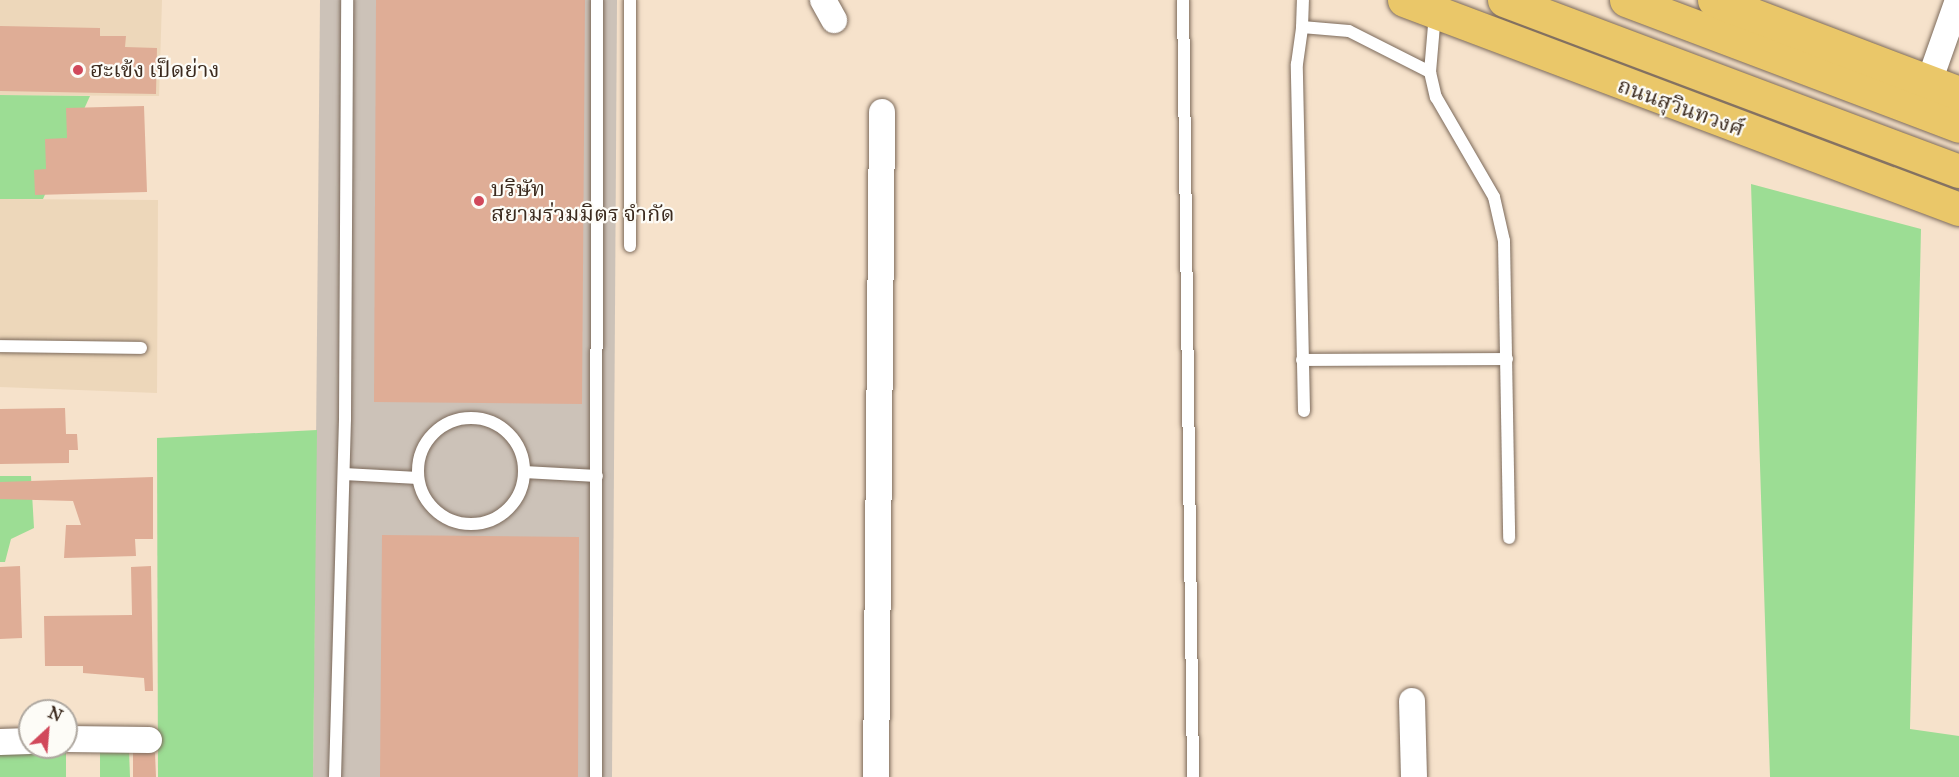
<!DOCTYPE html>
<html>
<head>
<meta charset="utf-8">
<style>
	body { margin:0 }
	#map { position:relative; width:1959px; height:777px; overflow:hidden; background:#f6e2cb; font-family:"IM FELL Great Primer","Noto Serif Thai",serif }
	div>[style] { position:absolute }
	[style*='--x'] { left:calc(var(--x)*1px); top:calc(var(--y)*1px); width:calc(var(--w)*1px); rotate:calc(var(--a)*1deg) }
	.built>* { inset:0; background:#edd7ba }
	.industrial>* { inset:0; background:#ccc2b8 }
	.green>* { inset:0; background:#9cdd94 }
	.building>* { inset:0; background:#dfad96 }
	.roads { filter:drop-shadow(0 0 2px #7c6a5b) drop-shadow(0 0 2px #7c6a5b) }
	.service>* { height:12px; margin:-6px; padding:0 6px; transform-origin:6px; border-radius:6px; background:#fff }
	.service>.ring { margin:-6px; padding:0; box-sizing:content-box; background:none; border:12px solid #fff; border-radius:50% }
	.minor>* { height:26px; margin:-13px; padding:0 13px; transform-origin:13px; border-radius:13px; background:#fff }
	.trunk>* { height:33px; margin:-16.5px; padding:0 16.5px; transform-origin:16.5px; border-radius:16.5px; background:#eac769 }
	.dots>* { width:16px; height:16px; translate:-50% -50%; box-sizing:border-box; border:3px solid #fdfcf7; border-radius:50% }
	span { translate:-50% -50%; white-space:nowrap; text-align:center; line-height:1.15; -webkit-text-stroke:4.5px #fdfcf7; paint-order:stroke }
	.poi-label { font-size:22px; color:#3b2a1e }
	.left { translate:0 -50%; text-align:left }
	.street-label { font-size:22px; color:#3b2a1e }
	.north { position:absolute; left:18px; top:699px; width:60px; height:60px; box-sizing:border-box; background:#fdfcf7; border:2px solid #afa8a0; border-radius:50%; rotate:26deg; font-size:16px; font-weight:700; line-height:24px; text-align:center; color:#3b2a1e }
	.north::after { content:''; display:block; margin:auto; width:21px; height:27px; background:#d1495b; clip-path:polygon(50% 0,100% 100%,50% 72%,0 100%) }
</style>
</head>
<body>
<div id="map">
	<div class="built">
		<div style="clip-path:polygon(0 0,162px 0,159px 96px,0 95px)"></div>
		<div style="clip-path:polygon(0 199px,158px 200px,157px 393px,0 387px)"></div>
	</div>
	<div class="industrial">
		<div style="clip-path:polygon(320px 0,617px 0,612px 777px,313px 777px)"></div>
	</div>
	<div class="green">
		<div style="clip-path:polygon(0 95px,90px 96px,43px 199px,0 199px)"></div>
		<div style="clip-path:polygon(1751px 184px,1921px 229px,1910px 729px,1959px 736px,1959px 777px,1770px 777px)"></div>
		<div style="clip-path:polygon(317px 430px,313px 777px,158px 777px,157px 438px)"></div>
		<div style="clip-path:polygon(0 476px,31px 476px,34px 528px,11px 539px,5px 562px,0 562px)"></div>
		<div style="clip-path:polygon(129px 750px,130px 777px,100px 777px,100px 751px)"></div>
		<div style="clip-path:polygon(66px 751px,66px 777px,0 777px,0 752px)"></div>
	</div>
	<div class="building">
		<div style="clip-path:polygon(376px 0,585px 0,582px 404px,374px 402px)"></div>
		<div style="clip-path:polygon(0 26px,100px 28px,100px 36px,126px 36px,125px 47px,157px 48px,156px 94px,0 91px)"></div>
		<div style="clip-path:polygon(144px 106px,147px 192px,35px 195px,34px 170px,46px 169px,45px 139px,67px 138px,66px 108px)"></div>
		<div style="clip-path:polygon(65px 408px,66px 434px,77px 434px,78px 450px,69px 450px,69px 463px,0 464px,0 409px)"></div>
		<div style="clip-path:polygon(153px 477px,153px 539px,135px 539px,136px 556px,64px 558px,66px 525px,81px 525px,73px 501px,0 499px,0 482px)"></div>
		<div style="clip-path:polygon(382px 535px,579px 537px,578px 777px,380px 777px)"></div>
		<div style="clip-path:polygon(20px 566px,22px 638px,0 639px,0 567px)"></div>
		<div style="clip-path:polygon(151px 566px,153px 691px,145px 691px,144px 678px,83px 673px,83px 666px,45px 666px,44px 616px,132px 615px,131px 567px)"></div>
		<div style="clip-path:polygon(133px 753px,155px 753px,156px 777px,133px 777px)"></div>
	</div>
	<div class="roads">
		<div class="service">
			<div style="--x:1183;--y:0;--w:777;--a:89.26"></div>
			<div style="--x:1302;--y:27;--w:27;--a:-88"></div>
			<div style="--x:1430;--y:72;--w:26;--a:77"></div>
			<div style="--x:1436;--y:97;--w:116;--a:59.9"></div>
			<div style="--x:1494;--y:197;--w:45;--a:77.2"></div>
			<div style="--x:1504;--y:241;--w:297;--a:89"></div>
			<div style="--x:630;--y:246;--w:246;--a:-90"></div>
			<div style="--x:0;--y:346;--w:141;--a:0.8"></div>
			<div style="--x:1302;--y:360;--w:205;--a:-0.3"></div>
			<div style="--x:1304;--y:411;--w:347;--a:-91.2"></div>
			<div style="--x:1297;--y:64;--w:37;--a:-82"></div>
			<div style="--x:1302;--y:27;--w:47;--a:4.9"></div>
			<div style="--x:1349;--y:31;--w:91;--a:26.8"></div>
			<div style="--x:1430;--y:72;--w:58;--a:-85.1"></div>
			<div class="ring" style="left:418px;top:418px;width:94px;height:94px"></div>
			<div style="--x:524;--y:472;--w:73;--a:3.1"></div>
			<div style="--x:344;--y:474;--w:74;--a:3.1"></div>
			<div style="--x:335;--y:777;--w:358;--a:-88.4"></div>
			<div style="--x:345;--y:419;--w:419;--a:-89.7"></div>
			<div style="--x:596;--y:777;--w:777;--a:-89.93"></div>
		</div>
		<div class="minor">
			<div style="--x:823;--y:0;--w:23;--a:61"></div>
			<div style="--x:1929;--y:82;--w:87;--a:-70.5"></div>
			<div style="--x:1412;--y:701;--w:76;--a:88.5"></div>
			<div style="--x:66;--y:739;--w:83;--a:0.7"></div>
			<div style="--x:0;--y:742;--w:30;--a:-2"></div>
			<div style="--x:876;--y:777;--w:665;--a:-89.48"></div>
		</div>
		<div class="trunk">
			<div style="--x:1404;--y:0;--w:593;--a:20.64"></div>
			<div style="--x:1504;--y:0;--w:486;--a:20.6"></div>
			<div style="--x:1626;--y:0;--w:356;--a:20.7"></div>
			<div style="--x:1714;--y:0;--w:262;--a:20.8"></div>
		</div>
	</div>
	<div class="dots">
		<div style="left:78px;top:70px;background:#d1495b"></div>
		<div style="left:479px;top:201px;background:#d1495b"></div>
	</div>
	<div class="poi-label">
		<span class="left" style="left:90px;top:70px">ฮะเข้ง เป็ดย่าง</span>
		<span class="left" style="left:491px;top:201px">บริษัท<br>สยามร่วมมิตร จำกัด</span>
	</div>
	<div class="street-label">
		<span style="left:1681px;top:107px;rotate:20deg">ถนนสุวินทวงศ์</span>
	</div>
	<div class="north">N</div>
</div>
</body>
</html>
